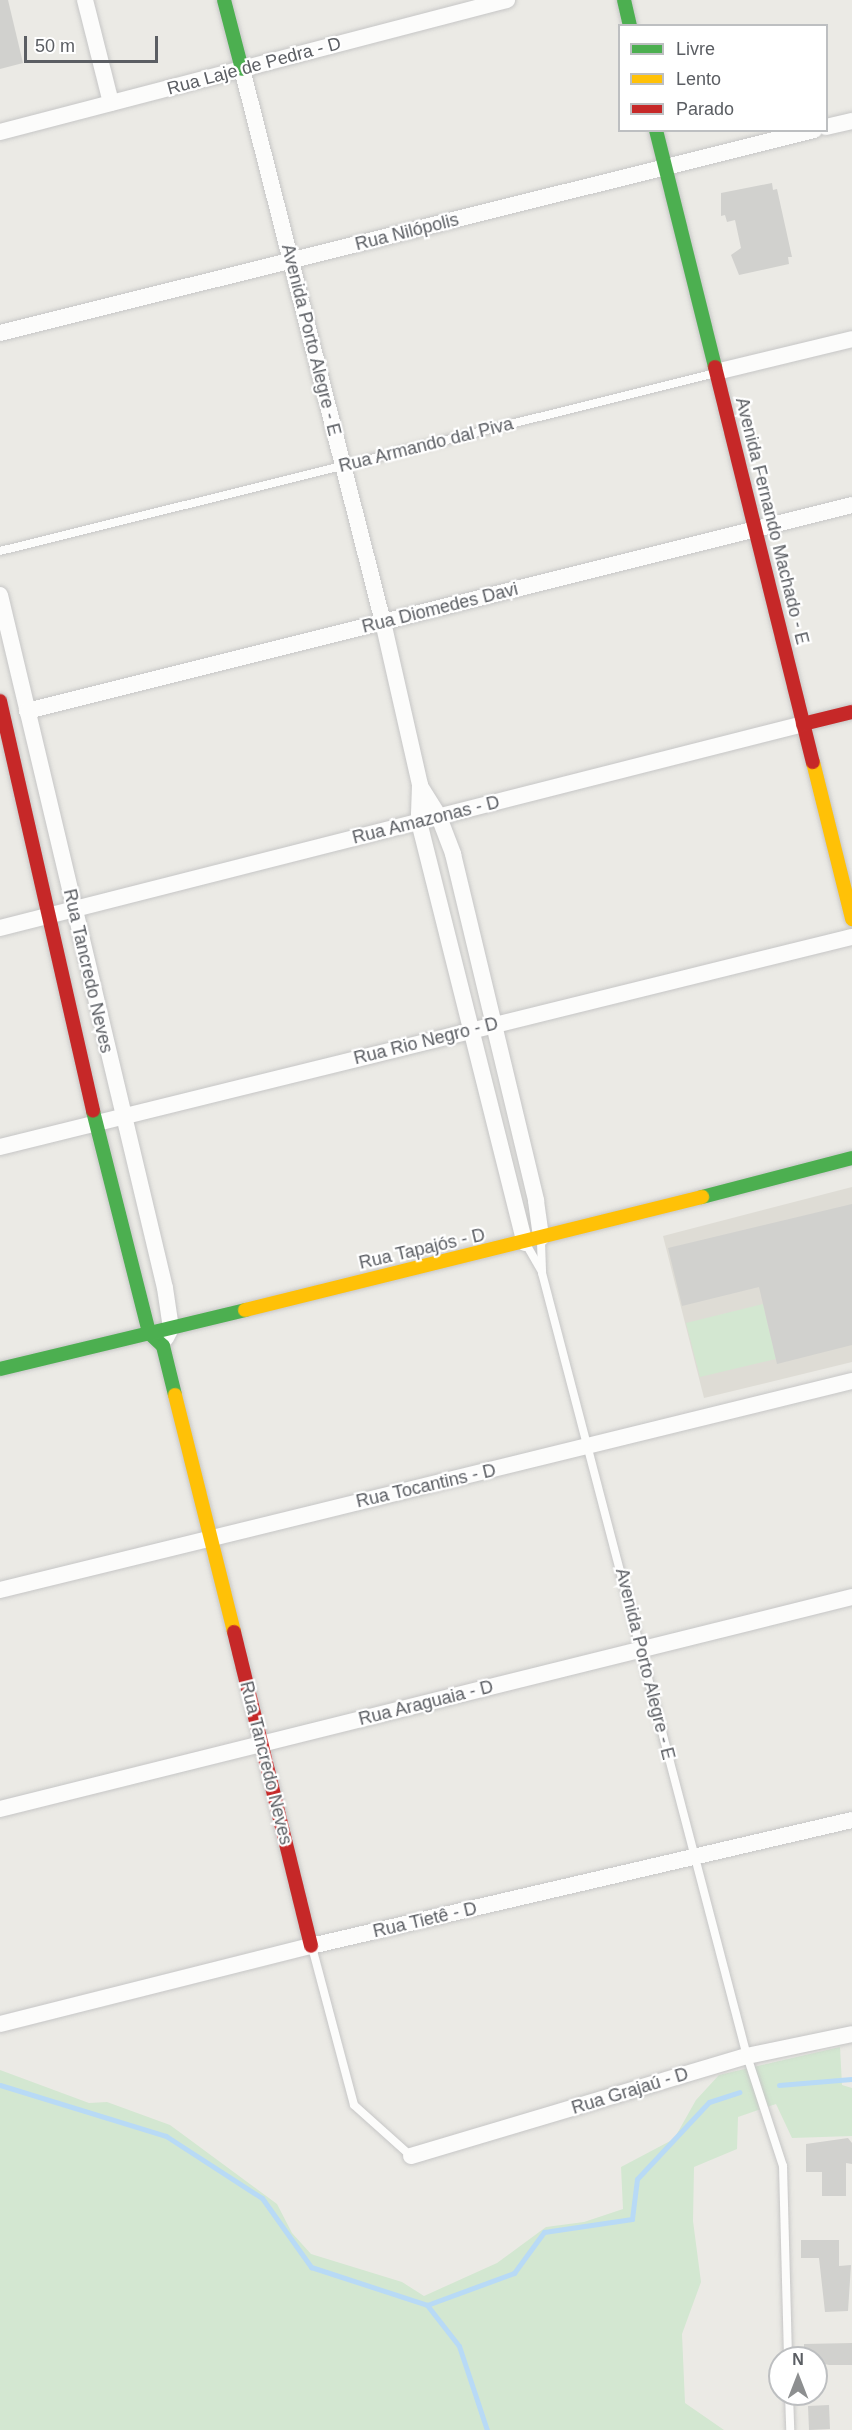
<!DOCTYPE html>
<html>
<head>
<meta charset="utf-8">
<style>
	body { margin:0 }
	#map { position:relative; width:852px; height:2430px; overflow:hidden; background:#ebeae5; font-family:Arial,sans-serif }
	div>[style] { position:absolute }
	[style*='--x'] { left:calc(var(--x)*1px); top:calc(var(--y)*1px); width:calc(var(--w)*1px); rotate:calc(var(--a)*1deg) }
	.education>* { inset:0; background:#dedcd5 }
	.green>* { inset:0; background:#d3e7d1 }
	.stream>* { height:5px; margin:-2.5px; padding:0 2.5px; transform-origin:2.5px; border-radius:2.5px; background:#b8daf6 }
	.building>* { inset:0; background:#d1d1ce }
	.roads { filter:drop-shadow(0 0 2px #c6c6c6) drop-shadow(0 0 2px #c6c6c6) }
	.lane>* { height:8px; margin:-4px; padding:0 4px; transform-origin:4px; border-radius:4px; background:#fcfcfb }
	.street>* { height:16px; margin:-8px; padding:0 8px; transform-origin:8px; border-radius:8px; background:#fcfcfb }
	.fast>* { height:14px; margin:-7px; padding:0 7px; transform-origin:7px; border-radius:7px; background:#4caf50 }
	.slow>* { height:14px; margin:-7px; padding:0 7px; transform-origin:7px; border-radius:7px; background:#ffc107 }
	.jam>* { height:14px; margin:-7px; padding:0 7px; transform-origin:7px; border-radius:7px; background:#c62828 }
	span { translate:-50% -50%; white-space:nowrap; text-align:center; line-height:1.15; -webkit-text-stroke:4.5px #fff; paint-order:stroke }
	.street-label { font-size:18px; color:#5b5e63 }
	.legend { position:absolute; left:618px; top:24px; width:210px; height:108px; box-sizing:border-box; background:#fff; border:2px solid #bdbfc1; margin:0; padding:8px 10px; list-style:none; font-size:18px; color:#5b5e63 }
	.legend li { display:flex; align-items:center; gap:12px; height:30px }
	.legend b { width:30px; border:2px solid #bdbfc1 }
	.north { position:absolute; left:768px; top:2346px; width:60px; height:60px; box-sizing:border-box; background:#fff; border:2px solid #bdbfc1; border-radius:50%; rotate:0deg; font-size:16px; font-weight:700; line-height:24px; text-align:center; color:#5b5e63 }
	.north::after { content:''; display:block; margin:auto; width:21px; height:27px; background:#8d8f90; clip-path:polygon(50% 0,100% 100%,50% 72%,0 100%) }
	.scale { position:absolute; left:24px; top:36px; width:134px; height:27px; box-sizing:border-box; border:3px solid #5b5e63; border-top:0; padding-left:8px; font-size:18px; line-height:21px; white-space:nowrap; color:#5b5e63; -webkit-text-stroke:4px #fff; paint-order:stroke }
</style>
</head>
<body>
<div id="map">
	<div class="education">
		<div style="clip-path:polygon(852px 1187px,852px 1362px,704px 1398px,663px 1236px)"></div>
	</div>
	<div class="green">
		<div style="clip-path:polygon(763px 1304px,776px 1359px,700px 1377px,686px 1323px)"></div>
		<div style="clip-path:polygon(840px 2047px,842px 2085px,852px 2088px,852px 2136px,792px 2138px,776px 2104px,738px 2117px,737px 2149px,694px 2167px,693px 2221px,701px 2282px,682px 2334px,685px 2403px,724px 2430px,0 2430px,0 2070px,89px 2103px,107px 2102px,170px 2125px,277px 2204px,292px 2233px,311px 2254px,402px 2282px,424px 2296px,497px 2263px,546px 2227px,584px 2222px,623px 2209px,621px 2167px,674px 2139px,696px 2100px,719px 2075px)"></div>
	</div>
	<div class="stream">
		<div style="--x:0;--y:2085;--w:174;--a:17.1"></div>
		<div style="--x:166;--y:2136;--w:114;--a:32.9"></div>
		<div style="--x:262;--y:2198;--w:85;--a:54.6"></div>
		<div style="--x:311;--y:2267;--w:122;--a:18.1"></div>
		<div style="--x:427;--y:2305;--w:93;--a:-20.2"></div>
		<div style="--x:514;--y:2273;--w:51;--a:-53.8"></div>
		<div style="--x:544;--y:2232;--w:89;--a:-8.4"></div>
		<div style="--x:632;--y:2219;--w:40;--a:-82.9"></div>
		<div style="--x:637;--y:2179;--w:105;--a:-46.9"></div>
		<div style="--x:709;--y:2102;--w:32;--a:-18"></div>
		<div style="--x:779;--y:2085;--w:73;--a:-4.7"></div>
		<div style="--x:427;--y:2305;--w:52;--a:52"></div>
		<div style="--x:459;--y:2346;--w:89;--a:71.6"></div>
	</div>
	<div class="building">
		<div style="clip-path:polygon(0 0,8px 0,23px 63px,0 69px)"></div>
		<div style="clip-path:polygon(772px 183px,773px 190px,777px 189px,792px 257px,788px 257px,789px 264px,739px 275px,731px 255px,741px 248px,735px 220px,727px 222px,725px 215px,721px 216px,721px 193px)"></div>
		<div style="clip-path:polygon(852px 1204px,852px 1345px,777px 1364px,759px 1287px,682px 1306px,668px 1248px)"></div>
		<div style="clip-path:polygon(848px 2138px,852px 2143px,852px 2164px,846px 2163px,846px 2196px,822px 2196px,822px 2172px,806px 2172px,806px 2144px)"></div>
		<div style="clip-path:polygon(801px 2240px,839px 2240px,839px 2266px,851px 2265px,848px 2311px,825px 2312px,819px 2258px,801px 2258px)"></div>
		<div style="clip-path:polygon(852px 2343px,852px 2365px,829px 2365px,816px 2362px,816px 2358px,804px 2358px,804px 2344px)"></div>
		<div style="clip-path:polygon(829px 2405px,830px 2429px,809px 2430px,808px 2406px)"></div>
	</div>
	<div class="roads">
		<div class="lane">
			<div style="--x:0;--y:551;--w:738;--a:-13.96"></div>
			<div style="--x:541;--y:1242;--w:31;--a:88"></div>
			<div style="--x:542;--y:1273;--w:809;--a:75.33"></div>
			<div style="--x:747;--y:2056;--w:116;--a:71.9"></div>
			<div style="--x:783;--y:2166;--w:192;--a:88.5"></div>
			<div style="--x:526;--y:1244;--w:30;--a:60"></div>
			<div style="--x:312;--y:1947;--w:163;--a:75.1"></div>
			<div style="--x:354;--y:2105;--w:76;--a:41.8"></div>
			<div style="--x:789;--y:2394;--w:36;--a:88"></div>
		</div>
		<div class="street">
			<div style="--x:85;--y:0;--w:106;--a:75.8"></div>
			<div style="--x:242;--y:69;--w:571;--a:75.7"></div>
			<div style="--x:383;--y:622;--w:167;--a:77.2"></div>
			<div style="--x:420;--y:785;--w:37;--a:92"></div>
			<div style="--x:419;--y:822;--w:434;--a:75.9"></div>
			<div style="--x:826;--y:127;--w:27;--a:-13"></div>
			<div style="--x:0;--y:132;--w:524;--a:-14.59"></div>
			<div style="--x:0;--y:333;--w:839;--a:-14"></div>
			<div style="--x:716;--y:372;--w:140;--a:-13.6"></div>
			<div style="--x:0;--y:595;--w:712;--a:76.61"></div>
			<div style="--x:165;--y:1288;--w:40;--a:81.5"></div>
			<div style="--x:171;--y:1328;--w:11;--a:117"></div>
			<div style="--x:27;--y:711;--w:850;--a:-14.02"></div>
			<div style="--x:420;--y:786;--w:36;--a:58"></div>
			<div style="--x:439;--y:817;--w:40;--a:69"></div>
			<div style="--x:453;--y:854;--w:357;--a:76.5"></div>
			<div style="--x:536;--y:1201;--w:37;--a:82"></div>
			<div style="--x:0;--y:928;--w:829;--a:-14.25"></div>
			<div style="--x:0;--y:1147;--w:877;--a:-13.85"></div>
			<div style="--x:0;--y:1590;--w:877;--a:-13.78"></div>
			<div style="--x:0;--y:1809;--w:878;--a:-13.97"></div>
			<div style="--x:0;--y:2024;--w:321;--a:-14.1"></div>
			<div style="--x:311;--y:1946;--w:555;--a:-13.11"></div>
			<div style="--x:411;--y:2156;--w:351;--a:-16.6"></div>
			<div style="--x:747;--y:2056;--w:107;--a:-11.8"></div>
		</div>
		<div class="fast">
			<div style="--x:224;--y:0;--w:71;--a:75.4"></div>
			<div style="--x:624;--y:0;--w:27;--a:77"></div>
			<div style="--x:656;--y:130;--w:244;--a:76"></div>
			<div style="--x:93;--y:1111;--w:229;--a:75.8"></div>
			<div style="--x:149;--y:1333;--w:19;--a:43"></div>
			<div style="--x:163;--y:1346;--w:50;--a:76.2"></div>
			<div style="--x:702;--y:1197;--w:155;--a:-14.6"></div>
			<div style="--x:0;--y:1369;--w:252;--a:-13.5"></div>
		</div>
		<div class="slow">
			<div style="--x:813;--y:762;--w:162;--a:76"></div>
			<div style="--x:245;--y:1310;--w:471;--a:-13.9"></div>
			<div style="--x:175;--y:1395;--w:244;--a:76"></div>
		</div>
		<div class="jam">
			<div style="--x:715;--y:367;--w:407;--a:76.1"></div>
			<div style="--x:0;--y:701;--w:420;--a:77.2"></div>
			<div style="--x:803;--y:724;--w:50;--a:-13.8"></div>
			<div style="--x:234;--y:1632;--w:323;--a:76.2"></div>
		</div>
	</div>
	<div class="street-label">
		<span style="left:254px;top:66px;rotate:-15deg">Rua Laje de Pedra - D</span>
		<span style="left:407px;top:232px;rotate:-14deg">Rua Nilópolis</span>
		<span style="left:311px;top:340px;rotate:76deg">Avenida Porto Alegre - E</span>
		<span style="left:426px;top:445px;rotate:-14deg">Rua Armando dal Piva</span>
		<span style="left:772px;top:521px;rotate:76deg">Avenida Fernando Machado - E</span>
		<span style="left:440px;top:608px;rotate:-14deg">Rua Diomedes Davi</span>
		<span style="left:426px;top:820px;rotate:-14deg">Rua Amazonas - D</span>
		<span style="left:88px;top:971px;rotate:77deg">Rua Tancredo Neves</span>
		<span style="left:426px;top:1041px;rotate:-14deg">Rua Rio Negro - D</span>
		<span style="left:422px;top:1249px;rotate:-13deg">Rua Tapajós - D</span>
		<span style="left:426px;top:1486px;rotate:-13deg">Rua Tocantins - D</span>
		<span style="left:645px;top:1664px;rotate:76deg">Avenida Porto Alegre - E</span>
		<span style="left:426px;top:1703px;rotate:-14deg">Rua Araguaia - D</span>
		<span style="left:266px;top:1763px;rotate:76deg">Rua Tancredo Neves</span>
		<span style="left:425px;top:1920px;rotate:-13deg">Rua Tietê - D</span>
		<span style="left:630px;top:2091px;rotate:-17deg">Rua Grajaú - D</span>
	</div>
	<ul class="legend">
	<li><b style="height:8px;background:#4caf50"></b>Livre</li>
	<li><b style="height:8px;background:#ffc107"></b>Lento</li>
	<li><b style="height:8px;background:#c62828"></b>Parado</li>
	</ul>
	<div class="north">N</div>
	<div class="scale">50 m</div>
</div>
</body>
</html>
